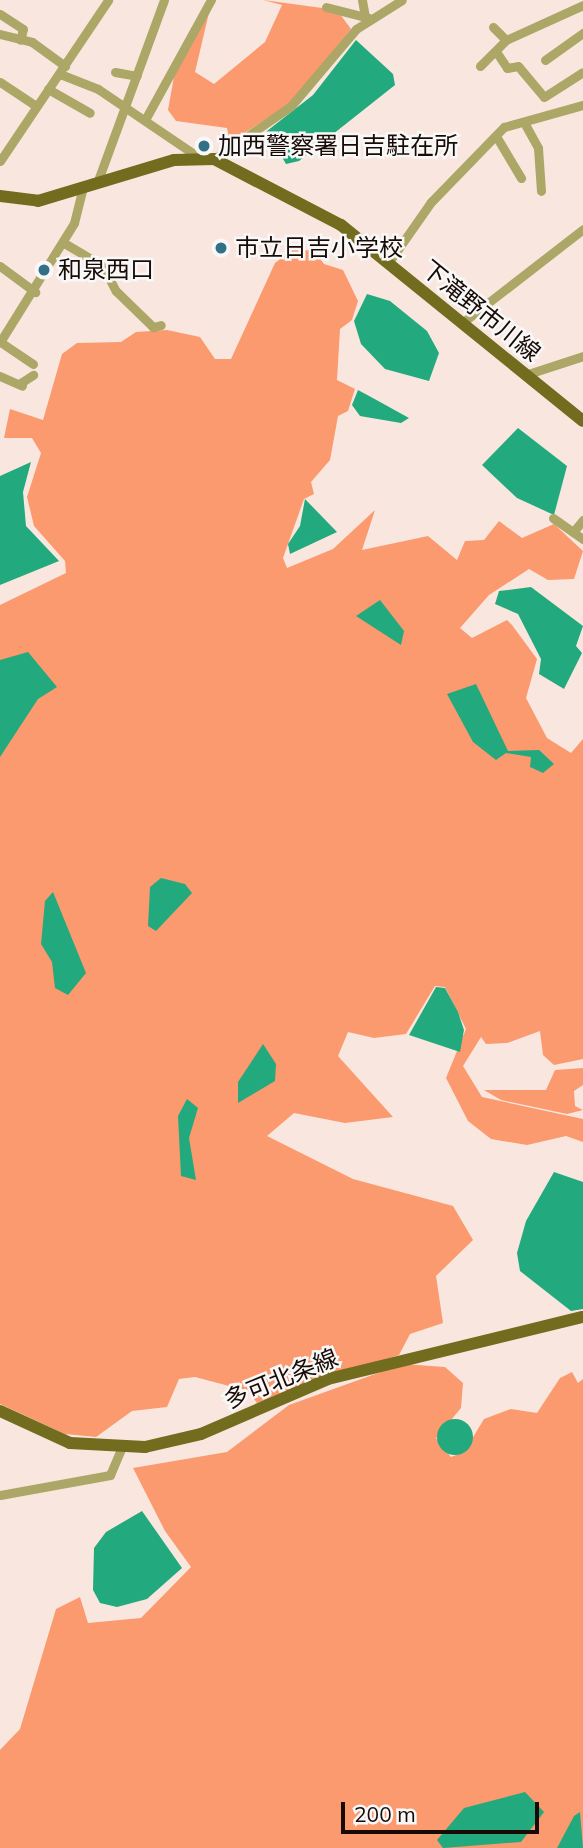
<!DOCTYPE html>
<html>
<head>
<meta charset="utf-8">
<style>
	body { margin:0 }
	#map { position:relative; width:583px; height:1848px; overflow:hidden; background:#f9e7df; font-family:Mulish,"Noto Sans JP",sans-serif }
	div>[style] { position:absolute }
	[style*='--x'] { left:calc(var(--x)*1px); top:calc(var(--y)*1px); width:calc(var(--w)*1px); rotate:calc(var(--a)*1deg) }
	.forest>* { inset:0; background:#fa9a6e }
	.water>* { inset:0; background:#22a97d }
	.round { border-radius:50% }
	.minor>* { height:9px; margin:-4.5px; padding:0 4.5px; transform-origin:4.5px; border-radius:4.5px; background:#aca767 }
	.major>* { height:12px; margin:-6px; padding:0 6px; transform-origin:6px; border-radius:6px; background:#726c1f }
	.dots>* { width:19px; height:19px; translate:-50% -50%; box-sizing:border-box; border:4px solid #f8f8f8; border-radius:50% }
	span { translate:-50% -50%; white-space:nowrap; text-align:center; line-height:1.15; -webkit-text-stroke:5px #f8f8f8; paint-order:stroke }
	.poi-label { font-size:24px; color:#180a05 }
	.left { translate:0 -50%; text-align:left }
	.street-label { font-size:24px; color:#180a05 }
	.scale { position:absolute; left:341px; top:1802px; width:198px; height:32px; box-sizing:border-box; border:4px solid #180a05; border-top:0; padding-left:9px; font-size:21px; line-height:24px; white-space:nowrap; color:#180a05; -webkit-text-stroke:5px #f8f8f8; paint-order:stroke }
</style>
</head>
<body>
<div id="map">
	<div class="forest">
		<div style="clip-path:polygon(212px 0,195px 72px,214px 84px,265px 42px,282px 5px,263px 0,337px 10px,351px 29px,293px 102px,230px 142px,227px 128px,176px 121px,168px 110px,175px 71px)"></div>
		<div style="clip-path:polygon(293px 249px,314px 251px,324px 264px,343px 270px,358px 301px,352px 320px,340px 329px,337px 380px,355px 389px,348px 411px,338px 416px,330px 460px,311px 482px,314px 494px,304px 499px,283px 558px,287px 568px,333px 549px,375px 510px,362px 550px,428px 536px,457px 560px,465px 541px,484px 540px,499px 521px,522px 538px,554px 524px,583px 551px,574px 579px,548px 580px,529px 569px,489px 595px,460px 628px,472px 638px,507px 620px,512px 625px,537px 659px,526px 698px,547px 738px,571px 753px,583px 739px,583px 1059px,554px 1065px,543px 1055px,540px 1031px,507px 1043px,486px 1044px,481px 1037px,463px 1066px,482px 1097px,583px 1119px,583px 1142px,566px 1136px,527px 1145px,491px 1139px,468px 1121px,446px 1078px,466px 1029px,445px 987px,435px 986px,406px 1034px,374px 1038px,348px 1032px,338px 1056px,393px 1117px,345px 1123px,294px 1113px,267px 1136px,353px 1179px,453px 1206px,473px 1240px,436px 1276px,443px 1323px,410px 1334px,399px 1355px,257px 1403px,248px 1391px,195px 1377px,179px 1379px,167px 1407px,132px 1411px,96px 1437px,65px 1434px,0 1404px,0 605px,66px 573px,65px 561px,34px 526px,27px 497px,41px 453px,32px 438px,4px 438px,10px 409px,43px 420px,62px 354px,77px 343px,121px 342px,136px 332px,167px 330px,200px 337px,215px 359px,231px 359px,275px 263px)"></div>
		<div style="clip-path:polygon(583px 1068px,583px 1085px,574px 1091px,575px 1106px,583px 1110px,567px 1114px,501px 1100px,484px 1090px,546px 1090px,555px 1070px)"></div>
		<div style="clip-path:polygon(403px 1364px,445px 1367px,463px 1383px,461px 1408px,436px 1438px,451px 1457px,464px 1452px,484px 1419px,511px 1409px,537px 1413px,560px 1378px,572px 1372px,578px 1383px,583px 1379px,583px 1848px,0 1848px,0 1750px,20px 1729px,56px 1609px,80px 1597px,88px 1623px,141px 1618px,191px 1567px,165px 1531px,133px 1468px,227px 1452px,289px 1405px)"></div>
	</div>
	<div class="water">
		<div style="clip-path:polygon(356px 40px,393px 74px,395px 85px,299px 161px,286px 164px,267px 131px,313px 95px)"></div>
		<div style="clip-path:polygon(367px 294px,390px 301px,427px 331px,439px 353px,429px 381px,385px 369px,361px 344px,354px 321px)"></div>
		<div style="clip-path:polygon(358px 390px,371px 397px,409px 418px,401px 423px,360px 416px,352px 405px)"></div>
		<div style="clip-path:polygon(518px 428px,567px 466px,554px 515px,517px 498px,482px 465px)"></div>
		<div style="clip-path:polygon(31px 462px,23px 492px,26px 526px,59px 561px,0 585px,0 476px)"></div>
		<div style="clip-path:polygon(305px 499px,337px 532px,290px 554px,288px 544px,300px 526px)"></div>
		<div style="clip-path:polygon(531px 587px,583px 626px,576px 646px,582px 653px,564px 689px,539px 674px,541px 659px,518px 614px,495px 604px,499px 591px)"></div>
		<div style="clip-path:polygon(380px 600px,404px 631px,401px 645px,356px 616px)"></div>
		<div style="clip-path:polygon(28px 652px,57px 687px,38px 699px,0 757px,0 660px)"></div>
		<div style="clip-path:polygon(476px 684px,508px 751px,539px 750px,554px 764px,543px 773px,530px 767px,531px 757px,506px 753px,496px 760px,473px 742px,447px 694px)"></div>
		<div style="clip-path:polygon(161px 878px,185px 884px,192px 893px,156px 931px,148px 926px,150px 887px)"></div>
		<div style="clip-path:polygon(53px 892px,86px 973px,68px 995px,55px 988px,52px 962px,41px 944px,45px 901px)"></div>
		<div style="clip-path:polygon(436px 987px,445px 988px,458px 1012px,464px 1030px,460px 1052px,409px 1035px)"></div>
		<div style="clip-path:polygon(263px 1044px,276px 1064px,275px 1081px,238px 1103px,238px 1082px)"></div>
		<div style="clip-path:polygon(187px 1099px,198px 1108px,189px 1138px,196px 1180px,181px 1176px,178px 1116px)"></div>
		<div style="clip-path:polygon(554px 1172px,583px 1182px,583px 1309px,571px 1311px,520px 1271px,517px 1253px,526px 1221px)"></div>
		<div class="round" style="left:437px;top:1419px;width:36px;height:36px"></div>
		<div style="clip-path:polygon(142px 1511px,182px 1568px,147px 1599px,117px 1607px,100px 1603px,93px 1590px,94px 1548px,106px 1532px)"></div>
		<div style="clip-path:polygon(525px 1792px,544px 1812px,521px 1842px,443px 1848px,437px 1840px,464px 1808px)"></div>
		<div style="clip-path:polygon(580px 1812px,583px 1848px,557px 1848px,574px 1816px)"></div>
	</div>
	<div class="minor">
		<div style="--x:362;--y:0;--w:17;--a:80"></div>
		<div style="--x:326;--y:7;--w:44;--a:14.3"></div>
		<div style="--x:0;--y:14;--w:27;--a:33"></div>
		<div style="--x:23;--y:29;--w:11;--a:105"></div>
		<div style="--x:493;--y:27;--w:18;--a:45"></div>
		<div style="--x:0;--y:34;--w:33;--a:14"></div>
		<div style="--x:32;--y:42;--w:41;--a:36"></div>
		<div style="--x:497;--y:53;--w:18;--a:56"></div>
		<div style="--x:507;--y:68;--w:11;--a:-10"></div>
		<div style="--x:518;--y:66;--w:40;--a:50"></div>
		<div style="--x:544;--y:97;--w:46;--a:-32.7"></div>
		<div style="--x:545;--y:60;--w:47;--a:-35.4"></div>
		<div style="--x:480;--y:66;--w:37;--a:-45"></div>
		<div style="--x:506;--y:40;--w:85;--a:-24.4"></div>
		<div style="--x:115;--y:72;--w:22;--a:10"></div>
		<div style="--x:60;--y:74;--w:41;--a:21.5"></div>
		<div style="--x:98;--y:89;--w:123;--a:34.1"></div>
		<div style="--x:0;--y:82;--w:43;--a:33.7"></div>
		<div style="--x:48;--y:89;--w:48;--a:29.7"></div>
		<div style="--x:146;--y:118;--w:135;--a:-61.2"></div>
		<div style="--x:526;--y:126;--w:25;--a:61"></div>
		<div style="--x:538;--y:148;--w:43;--a:86"></div>
		<div style="--x:496;--y:136;--w:49;--a:59.2"></div>
		<div style="--x:214;--y:159;--w:93;--a:-34.5"></div>
		<div style="--x:291;--y:106;--w:101;--a:-49.8"></div>
		<div style="--x:356;--y:29;--w:54;--a:-32.2"></div>
		<div style="--x:0;--y:161;--w:194;--a:-56.1"></div>
		<div style="--x:97;--y:183;--w:195;--a:-69.9"></div>
		<div style="--x:64;--y:243;--w:45;--a:30.5"></div>
		<div style="--x:103;--y:266;--w:28;--a:63"></div>
		<div style="--x:116;--y:291;--w:52;--a:44.2"></div>
		<div style="--x:153;--y:327;--w:8;--a:-14"></div>
		<div style="--x:389;--y:262;--w:73;--a:-55"></div>
		<div style="--x:431;--y:202;--w:105;--a:-45.8"></div>
		<div style="--x:504;--y:127;--w:82;--a:-15.6"></div>
		<div style="--x:0;--y:266;--w:44;--a:36.6"></div>
		<div style="--x:462;--y:323;--w:153;--a:-37.8"></div>
		<div style="--x:33;--y:364;--w:40;--a:-146"></div>
		<div style="--x:0;--y:342;--w:140;--a:-58.1"></div>
		<div style="--x:74;--y:223;--w:36;--a:-76"></div>
		<div style="--x:525;--y:375;--w:61;--a:-18.1"></div>
		<div style="--x:0;--y:376;--w:24;--a:24"></div>
		<div style="--x:19;--y:384;--w:17;--a:-33"></div>
		<div style="--x:553;--y:518;--w:37;--a:35"></div>
		<div style="--x:573;--y:532;--w:16;--a:-50"></div>
		<div style="--x:0;--y:1495;--w:112;--a:-10.3"></div>
		<div style="--x:110;--y:1475;--w:28;--a:-67"></div>
	</div>
	<div class="major">
		<div style="--x:0;--y:196;--w:38;--a:7"></div>
		<div style="--x:38;--y:201;--w:142;--a:-16.8"></div>
		<div style="--x:174;--y:160;--w:40;--a:-1.4"></div>
		<div style="--x:214;--y:159;--w:143;--a:27.5"></div>
		<div style="--x:341;--y:225;--w:311;--a:39"></div>
		<div style="--x:0;--y:1411;--w:77;--a:24.6"></div>
		<div style="--x:70;--y:1443;--w:75;--a:3.1"></div>
		<div style="--x:145;--y:1447;--w:57;--a:-13.1"></div>
		<div style="--x:201;--y:1434;--w:138;--a:-23.4"></div>
		<div style="--x:328;--y:1379;--w:262;--a:-13.7"></div>
	</div>
	<div class="dots">
		<div style="left:204px;top:146px;background:#337086"></div>
		<div style="left:221px;top:248px;background:#337086"></div>
		<div style="left:44px;top:270px;background:#337086"></div>
	</div>
	<div class="poi-label">
		<span class="left" style="left:218px;top:146px">加西警察署日吉駐在所</span>
		<span class="left" style="left:235px;top:248px">市立日吉小学校</span>
		<span class="left" style="left:58px;top:270px">和泉西口</span>
	</div>
	<div class="street-label">
		<span style="left:481px;top:311px;rotate:39deg">下滝野市川線</span>
		<span style="left:281px;top:1379px;rotate:-22deg">多可北条線</span>
	</div>
	<div class="scale">200 m</div>
</div>
</body>
</html>
